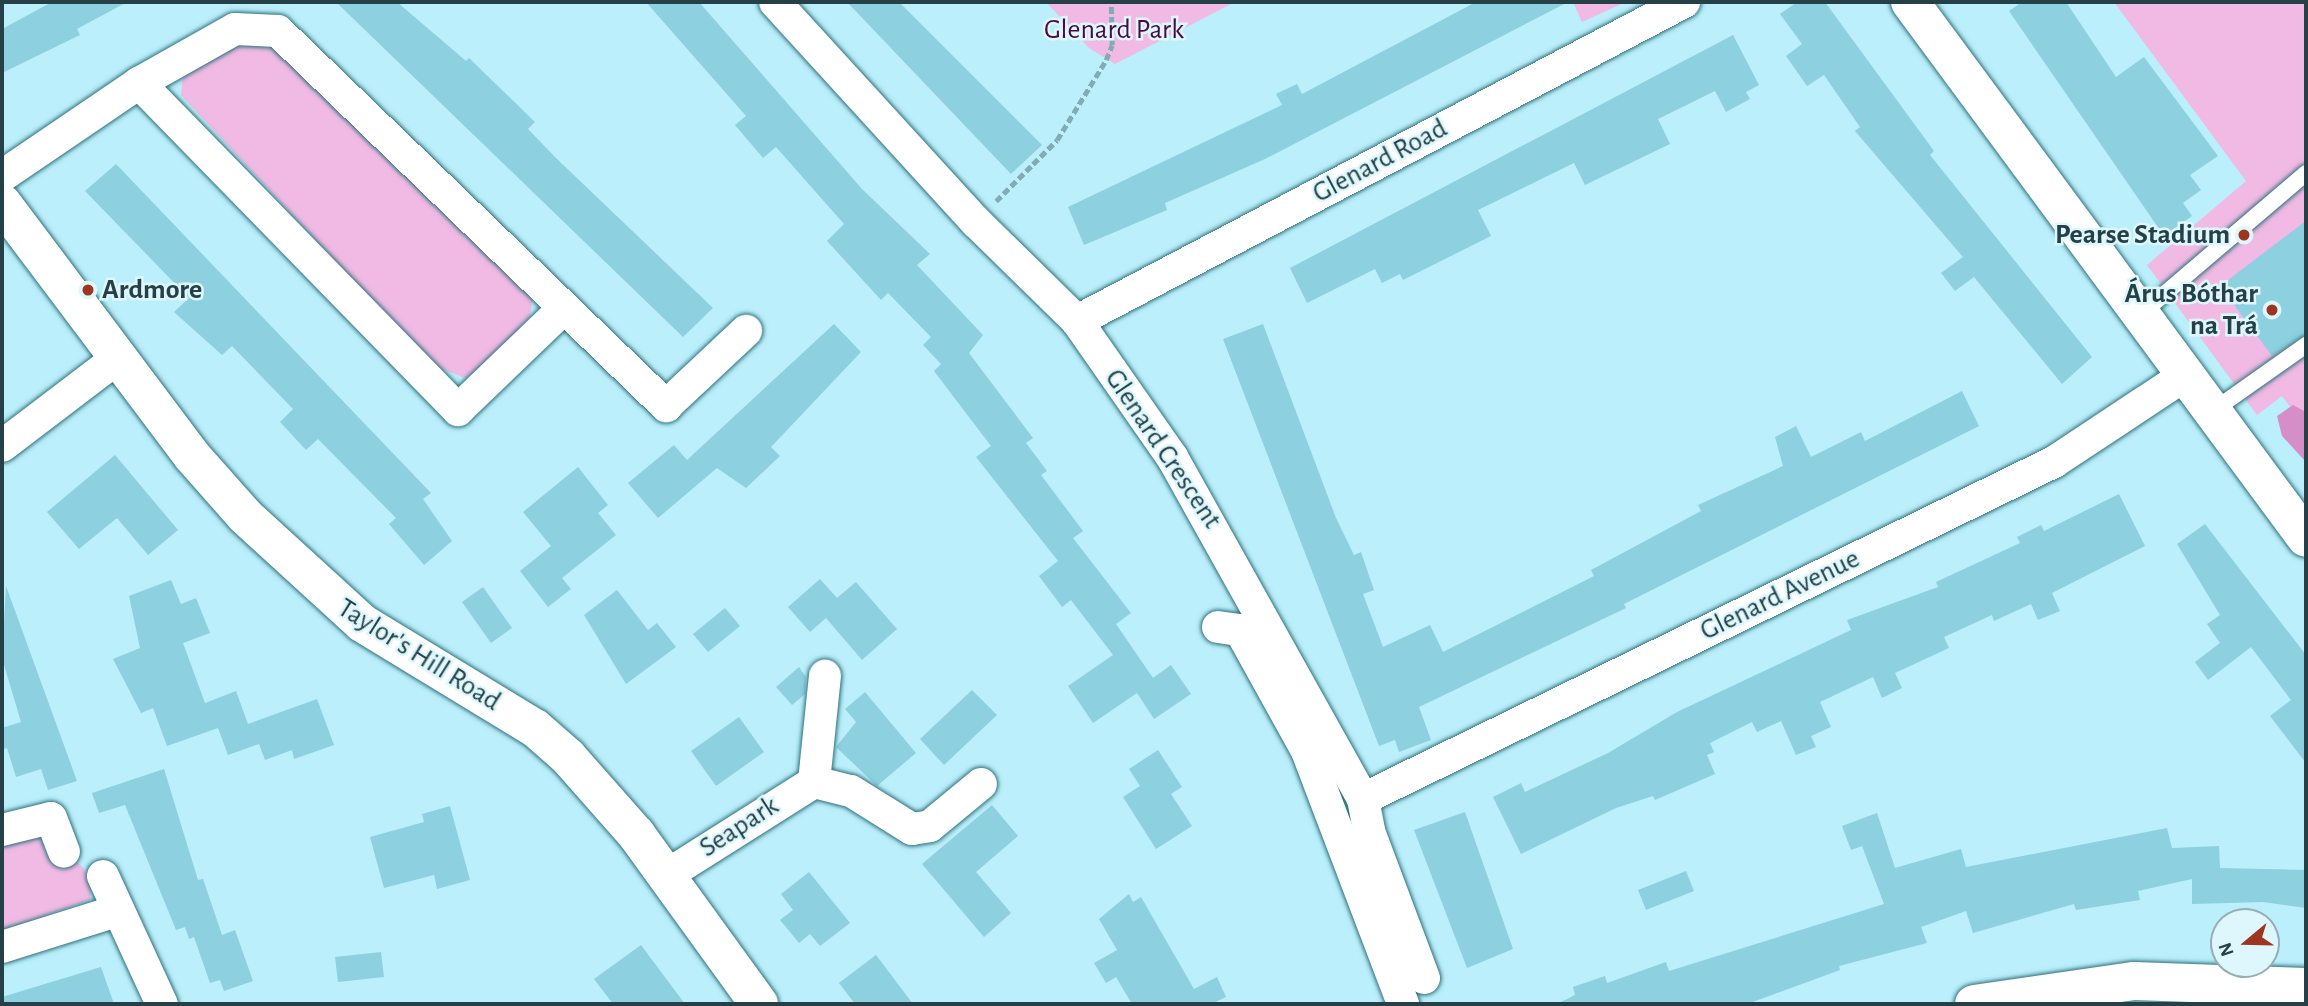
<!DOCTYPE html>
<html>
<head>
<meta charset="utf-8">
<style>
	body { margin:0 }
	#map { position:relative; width:2308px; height:1006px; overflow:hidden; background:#baeffb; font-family:"Alegreya Sans",sans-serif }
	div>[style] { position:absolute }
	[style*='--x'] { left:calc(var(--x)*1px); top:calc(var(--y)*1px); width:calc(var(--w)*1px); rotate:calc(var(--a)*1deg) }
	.green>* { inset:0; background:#f0bae5 }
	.forest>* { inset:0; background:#d68ec9 }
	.building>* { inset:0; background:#8dd0df }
	.path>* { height:4.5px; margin-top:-2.25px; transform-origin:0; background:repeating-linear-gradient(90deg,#81acb6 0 7px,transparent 0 10.5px) }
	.roads { filter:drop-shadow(0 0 2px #2d717e) drop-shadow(0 0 2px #2d717e) }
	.lane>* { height:16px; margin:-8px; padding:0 8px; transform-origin:8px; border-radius:8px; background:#fff }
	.street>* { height:32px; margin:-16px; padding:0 16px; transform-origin:16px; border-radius:16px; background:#fff }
	.secondary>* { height:38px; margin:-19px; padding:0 19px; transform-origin:19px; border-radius:19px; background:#fff }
	.dots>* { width:19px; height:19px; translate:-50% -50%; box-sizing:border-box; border:4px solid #ddf7fd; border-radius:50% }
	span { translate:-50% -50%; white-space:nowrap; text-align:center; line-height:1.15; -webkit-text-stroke:5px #ddf7fd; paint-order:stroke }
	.park-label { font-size:28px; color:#4b0a44 }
	.street-label { font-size:28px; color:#254046 }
	.poi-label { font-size:28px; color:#254046; font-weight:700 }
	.right { translate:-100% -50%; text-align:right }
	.left { translate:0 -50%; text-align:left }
	.frame { position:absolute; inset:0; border:4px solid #254046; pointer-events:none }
	.north { position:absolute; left:2210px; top:908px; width:70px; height:70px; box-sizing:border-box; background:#ddf7fd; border:2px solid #93aeb4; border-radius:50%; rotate:251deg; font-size:19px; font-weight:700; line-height:28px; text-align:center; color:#254046 }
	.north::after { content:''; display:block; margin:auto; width:24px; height:32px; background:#9e3520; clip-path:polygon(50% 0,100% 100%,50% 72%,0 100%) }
</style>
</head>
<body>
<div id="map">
	<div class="green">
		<div style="clip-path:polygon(1046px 2px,1235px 2px,1115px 64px,1089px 48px)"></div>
		<div style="clip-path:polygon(1573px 2px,1626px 2px,1582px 22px)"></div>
		<div style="clip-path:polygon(2114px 2px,2306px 2px,2306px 457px,2301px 422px,2282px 396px,2257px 415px,2147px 265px,2246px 181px)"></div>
		<div style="clip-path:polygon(240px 44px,276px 48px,533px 294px,530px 317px,487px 365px,465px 378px,432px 365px,181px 95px,183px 73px)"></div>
		<div style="clip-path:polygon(35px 834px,61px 843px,83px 868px,91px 880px,90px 900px,2px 930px,2px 844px)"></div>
	</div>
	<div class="forest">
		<div style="clip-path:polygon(2293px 405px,2306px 412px,2306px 462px,2282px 436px,2277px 416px)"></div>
	</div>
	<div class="building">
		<div style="clip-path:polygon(52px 2px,127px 2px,77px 29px,80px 35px,2px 73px,2px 29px)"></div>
		<div style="clip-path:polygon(336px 2px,397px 2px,466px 61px,469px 58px,535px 122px,528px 129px,556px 158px,713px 308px,683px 337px)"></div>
		<div style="clip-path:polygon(646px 2px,699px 2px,862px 189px,930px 254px,917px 265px,983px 335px,969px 353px,1033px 438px,1026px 443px,1047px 471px,1041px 475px,1083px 531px,1073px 538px,1131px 613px,1116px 624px,1153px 678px,1171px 665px,1191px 694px,1154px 719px,1137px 693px,1093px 723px,1068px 686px,1113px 655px,1071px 600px,1062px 607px,1039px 576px,1058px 561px,976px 457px,991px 446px,934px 371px,941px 364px,923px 345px,931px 337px,888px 293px,881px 300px,827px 241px,844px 224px,776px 147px,763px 158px,735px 125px,746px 116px)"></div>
		<div style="clip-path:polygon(847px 2px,899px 2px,1042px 145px,1011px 174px)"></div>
		<div style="clip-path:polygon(1476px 2px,1568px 2px,1265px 159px,1165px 203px,1167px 210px,1084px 245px,1068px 207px,1282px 105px,1276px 94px,1297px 84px,1302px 94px)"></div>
		<div style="clip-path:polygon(1797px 2px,1825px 2px,1934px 151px,1930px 155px,2092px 357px,2062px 384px,1974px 277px,1955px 291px,1941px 273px,1963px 257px,1855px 131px,1860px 127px,1824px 75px,1807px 86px,1786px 56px,1802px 44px,1780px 14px)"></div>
		<div style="clip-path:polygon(2022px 2px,2066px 2px,2116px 77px,2144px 57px,2218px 156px,2190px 175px,2201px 190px,2183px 203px,2192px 216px,2164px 236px,2009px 11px)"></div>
		<div style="clip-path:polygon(1733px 35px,1759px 85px,1746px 92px,1750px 99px,1726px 112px,1715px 91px,1658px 119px,1670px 144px,1585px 185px,1574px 163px,1478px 210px,1491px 236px,1403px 280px,1400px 274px,1382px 283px,1375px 269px,1307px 303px,1290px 268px)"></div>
		<div style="clip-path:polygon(116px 164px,431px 493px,423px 499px,452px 541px,424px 565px,389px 524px,396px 518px,318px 439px,306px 450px,280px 422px,293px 409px,232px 346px,222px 355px,174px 312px,189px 298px,85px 191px)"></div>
		<div style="clip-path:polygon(2306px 221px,2306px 335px,2272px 356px,2220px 286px)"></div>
		<div style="clip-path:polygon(834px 324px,861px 352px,771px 447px,780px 456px,746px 488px,717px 468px,658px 518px,628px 483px,674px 445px,687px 460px)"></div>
		<div style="clip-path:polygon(1263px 324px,1336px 518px,1354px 555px,1361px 552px,1374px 590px,1363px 594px,1383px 647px,1430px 625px,1443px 652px,1594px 576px,1591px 570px,1701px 511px,1698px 505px,1783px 466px,1775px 437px,1796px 426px,1811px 457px,1861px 432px,1865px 441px,1962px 391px,1979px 426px,1624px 604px,1626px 608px,1419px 707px,1431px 740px,1399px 752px,1395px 740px,1379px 746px,1223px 339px)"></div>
		<div style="clip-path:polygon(115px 455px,178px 530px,148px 555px,117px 518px,79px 549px,47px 512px)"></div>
		<div style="clip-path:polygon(578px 467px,608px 505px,598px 513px,616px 535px,562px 578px,571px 589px,548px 607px,520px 571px,551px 546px,523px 512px)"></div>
		<div style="clip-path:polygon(2119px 494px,2145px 546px,2052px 593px,2060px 611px,2038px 620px,2031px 604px,1994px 621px,1992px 615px,1944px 637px,1949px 648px,1895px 673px,1902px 688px,1882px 698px,1873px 677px,1820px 702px,1831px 727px,1811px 736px,1816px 747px,1796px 755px,1781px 721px,1757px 732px,1752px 722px,1710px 743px,1714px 752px,1707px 755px,1715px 774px,1655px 800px,1653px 796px,1616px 808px,1521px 854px,1493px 797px,1521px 783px,1525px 792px,1608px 753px,1677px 712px,1851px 630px,1847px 620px,1938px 587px,1936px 582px,2020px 543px,2017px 537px,2041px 525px,2044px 531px)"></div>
		<div style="clip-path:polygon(2205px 524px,2306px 655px,2306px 763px,2270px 716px,2291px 700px,2251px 647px,2208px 680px,2195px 662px,2220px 643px,2207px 624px,2220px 615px,2177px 544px)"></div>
		<div style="clip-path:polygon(820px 579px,837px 598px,856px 582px,897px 629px,862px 660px,826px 618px,810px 632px,788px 607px)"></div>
		<div style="clip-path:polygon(171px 580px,181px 604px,196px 598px,210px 633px,183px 643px,205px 703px,236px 691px,248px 724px,317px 699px,334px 745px,294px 759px,292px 750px,265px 760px,259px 744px,228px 755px,218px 728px,167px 746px,153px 708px,141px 713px,113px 659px,140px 648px,129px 596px)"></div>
		<div style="clip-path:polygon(6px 586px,77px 781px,48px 790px,41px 769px,16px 777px,7px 748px,2px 750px,2px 728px,21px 722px,2px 658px)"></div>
		<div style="clip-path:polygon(483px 587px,512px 628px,491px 643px,462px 602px)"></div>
		<div style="clip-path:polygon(617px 590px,648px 630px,657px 623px,676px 647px,626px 684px,584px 615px)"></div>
		<div style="clip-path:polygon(725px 608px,740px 626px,708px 652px,693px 634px)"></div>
		<div style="clip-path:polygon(799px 667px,806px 677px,805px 694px,792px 705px,776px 687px)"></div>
		<div style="clip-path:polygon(972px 690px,997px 715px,944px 765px,920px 739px)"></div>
		<div style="clip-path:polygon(865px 692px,916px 753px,877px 786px,836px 747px,856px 722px,845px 709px)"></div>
		<div style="clip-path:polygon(739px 717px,764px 752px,716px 786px,691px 751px)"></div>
		<div style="clip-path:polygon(1158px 750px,1182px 787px,1171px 794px,1192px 826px,1156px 849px,1123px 797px,1140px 786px,1129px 769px)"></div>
		<div style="clip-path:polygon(164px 769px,198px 880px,203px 879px,222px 935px,235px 930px,253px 981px,224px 991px,220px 980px,210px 983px,194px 937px,189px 939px,185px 927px,176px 930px,125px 805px,99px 813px,92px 793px)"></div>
		<div style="clip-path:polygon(992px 805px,1018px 836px,976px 872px,1011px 913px,984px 937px,922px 864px)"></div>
		<div style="clip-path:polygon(450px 806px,470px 880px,437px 889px,434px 875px,384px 888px,370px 837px,424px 822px,422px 814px)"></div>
		<div style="clip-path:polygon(1465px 812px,1513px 949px,1467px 968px,1414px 830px)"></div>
		<div style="clip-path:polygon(1877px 813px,1895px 868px,1961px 849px,1966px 867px,2167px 828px,2172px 848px,2219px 846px,2220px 868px,2306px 870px,2306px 908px,2263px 902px,2192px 904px,2192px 879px,2138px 891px,2140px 900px,2076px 910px,2074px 904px,1973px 933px,1966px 911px,1921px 927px,1927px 943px,1839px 966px,1840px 970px,1747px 1004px,1557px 1004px,1575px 995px,1573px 987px,1605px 976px,1607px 983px,1666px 962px,1669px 971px,1884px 904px,1862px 846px,1851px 850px,1842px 826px)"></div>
		<div style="clip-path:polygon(1686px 871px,1694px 891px,1646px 910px,1638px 890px)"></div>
		<div style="clip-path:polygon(809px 872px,850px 923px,820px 946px,810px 934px,799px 943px,780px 920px,793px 910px,781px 894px)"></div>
		<div style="clip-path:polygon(1129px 894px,1133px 902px,1141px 897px,1194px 989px,1217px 977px,1226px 997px,1211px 1004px,1132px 1004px,1116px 977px,1106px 983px,1094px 963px,1117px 950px,1099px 919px)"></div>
		<div style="clip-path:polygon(641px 945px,685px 1004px,613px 1004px,594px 979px)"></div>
		<div style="clip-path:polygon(381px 952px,384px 977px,338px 982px,335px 957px)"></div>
		<div style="clip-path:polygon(876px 955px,913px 1004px,855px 1004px,839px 983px)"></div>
		<div style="clip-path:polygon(101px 967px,114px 1004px,2px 1004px,2px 997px)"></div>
	</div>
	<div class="path">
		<div style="--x:996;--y:201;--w:86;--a:-45"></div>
		<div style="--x:1057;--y:140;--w:94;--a:-58.5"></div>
		<div style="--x:1106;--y:60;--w:16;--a:-68"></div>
		<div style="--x:1112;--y:45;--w:43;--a:-91.3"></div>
	</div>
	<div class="roads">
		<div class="lane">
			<div style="--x:2141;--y:314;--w:217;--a:-40.5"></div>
			<div style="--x:2214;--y:410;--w:113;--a:-35.2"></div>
		</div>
		<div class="street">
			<div style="--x:775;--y:2;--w:298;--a:47.6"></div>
			<div style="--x:976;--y:222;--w:141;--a:44.4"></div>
			<div style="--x:1077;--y:321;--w:166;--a:55.1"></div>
			<div style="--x:1172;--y:457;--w:392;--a:60.8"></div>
			<div style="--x:1363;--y:799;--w:33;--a:79"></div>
			<div style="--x:1369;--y:831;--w:157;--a:69.5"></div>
			<div style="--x:139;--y:83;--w:457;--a:45.7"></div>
			<div style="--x:458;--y:410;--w:146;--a:-43.9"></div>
			<div style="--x:2;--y:176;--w:166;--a:-34.2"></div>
			<div style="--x:139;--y:83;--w:110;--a:-29.4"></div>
			<div style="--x:235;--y:29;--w:43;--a:2.7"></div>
			<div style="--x:278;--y:31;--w:540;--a:44.02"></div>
			<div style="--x:666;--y:406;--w:110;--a:-43.2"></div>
			<div style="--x:1077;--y:321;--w:686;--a:-27.72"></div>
			<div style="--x:2;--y:446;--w:147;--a:-37.3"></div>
			<div style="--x:1218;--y:627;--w:22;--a:8"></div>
			<div style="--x:1240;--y:630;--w:138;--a:61"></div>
			<div style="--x:1307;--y:751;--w:271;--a:69.2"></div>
			<div style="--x:814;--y:782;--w:107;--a:-84.1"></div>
			<div style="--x:1363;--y:799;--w:769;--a:-26"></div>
			<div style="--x:2054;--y:462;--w:159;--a:-33.5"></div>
			<div style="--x:2;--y:830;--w:50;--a:-13.8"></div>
			<div style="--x:51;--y:818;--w:36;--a:69"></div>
			<div style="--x:667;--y:875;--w:174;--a:-32.3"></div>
			<div style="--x:814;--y:782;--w:38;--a:14"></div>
			<div style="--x:851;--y:791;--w:72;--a:31.9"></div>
			<div style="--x:912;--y:829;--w:18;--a:-9"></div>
			<div style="--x:930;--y:826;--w:66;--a:-39.5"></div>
			<div style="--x:103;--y:876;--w:141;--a:65.3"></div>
			<div style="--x:2;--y:947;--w:120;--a:-17.5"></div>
		</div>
		<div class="secondary">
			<div style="--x:1910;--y:2;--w:666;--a:53.54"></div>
			<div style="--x:2;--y:203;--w:316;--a:53.1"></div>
			<div style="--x:192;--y:456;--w:80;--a:48.5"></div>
			<div style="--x:245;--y:516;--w:159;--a:42.4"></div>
			<div style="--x:362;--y:623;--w:202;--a:31.3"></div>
			<div style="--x:535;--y:728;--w:44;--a:41.3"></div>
			<div style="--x:568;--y:757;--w:103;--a:48.6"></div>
			<div style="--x:636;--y:834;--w:210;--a:54.1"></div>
			<div style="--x:1974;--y:1004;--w:162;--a:-8.2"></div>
			<div style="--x:2134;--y:981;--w:172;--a:2"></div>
		</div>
	</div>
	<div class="dots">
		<div style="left:2244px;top:235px;background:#9e3520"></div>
		<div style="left:88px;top:290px;background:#9e3520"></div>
		<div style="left:2272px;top:310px;background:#9e3520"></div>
	</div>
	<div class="park-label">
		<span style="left:1114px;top:30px">Glenard Park</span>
	</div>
	<div class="street-label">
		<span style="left:1380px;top:161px;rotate:-28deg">Glenard Road</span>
		<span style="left:1163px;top:449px;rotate:56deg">Glenard Crescent</span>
		<span style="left:1780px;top:595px;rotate:-26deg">Glenard Avenue</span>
		<span style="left:419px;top:655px;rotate:32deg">Taylor's Hill Road</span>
		<span style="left:739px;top:827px;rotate:-33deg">Seapark</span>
	</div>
	<div class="poi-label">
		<span class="right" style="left:2230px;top:235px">Pearse Stadium</span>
		<span class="left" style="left:102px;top:290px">Ardmore</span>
		<span class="right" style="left:2258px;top:310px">Árus Bóthar<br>na Trá</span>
	</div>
	<div class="frame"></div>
	<div class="north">N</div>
</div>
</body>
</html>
